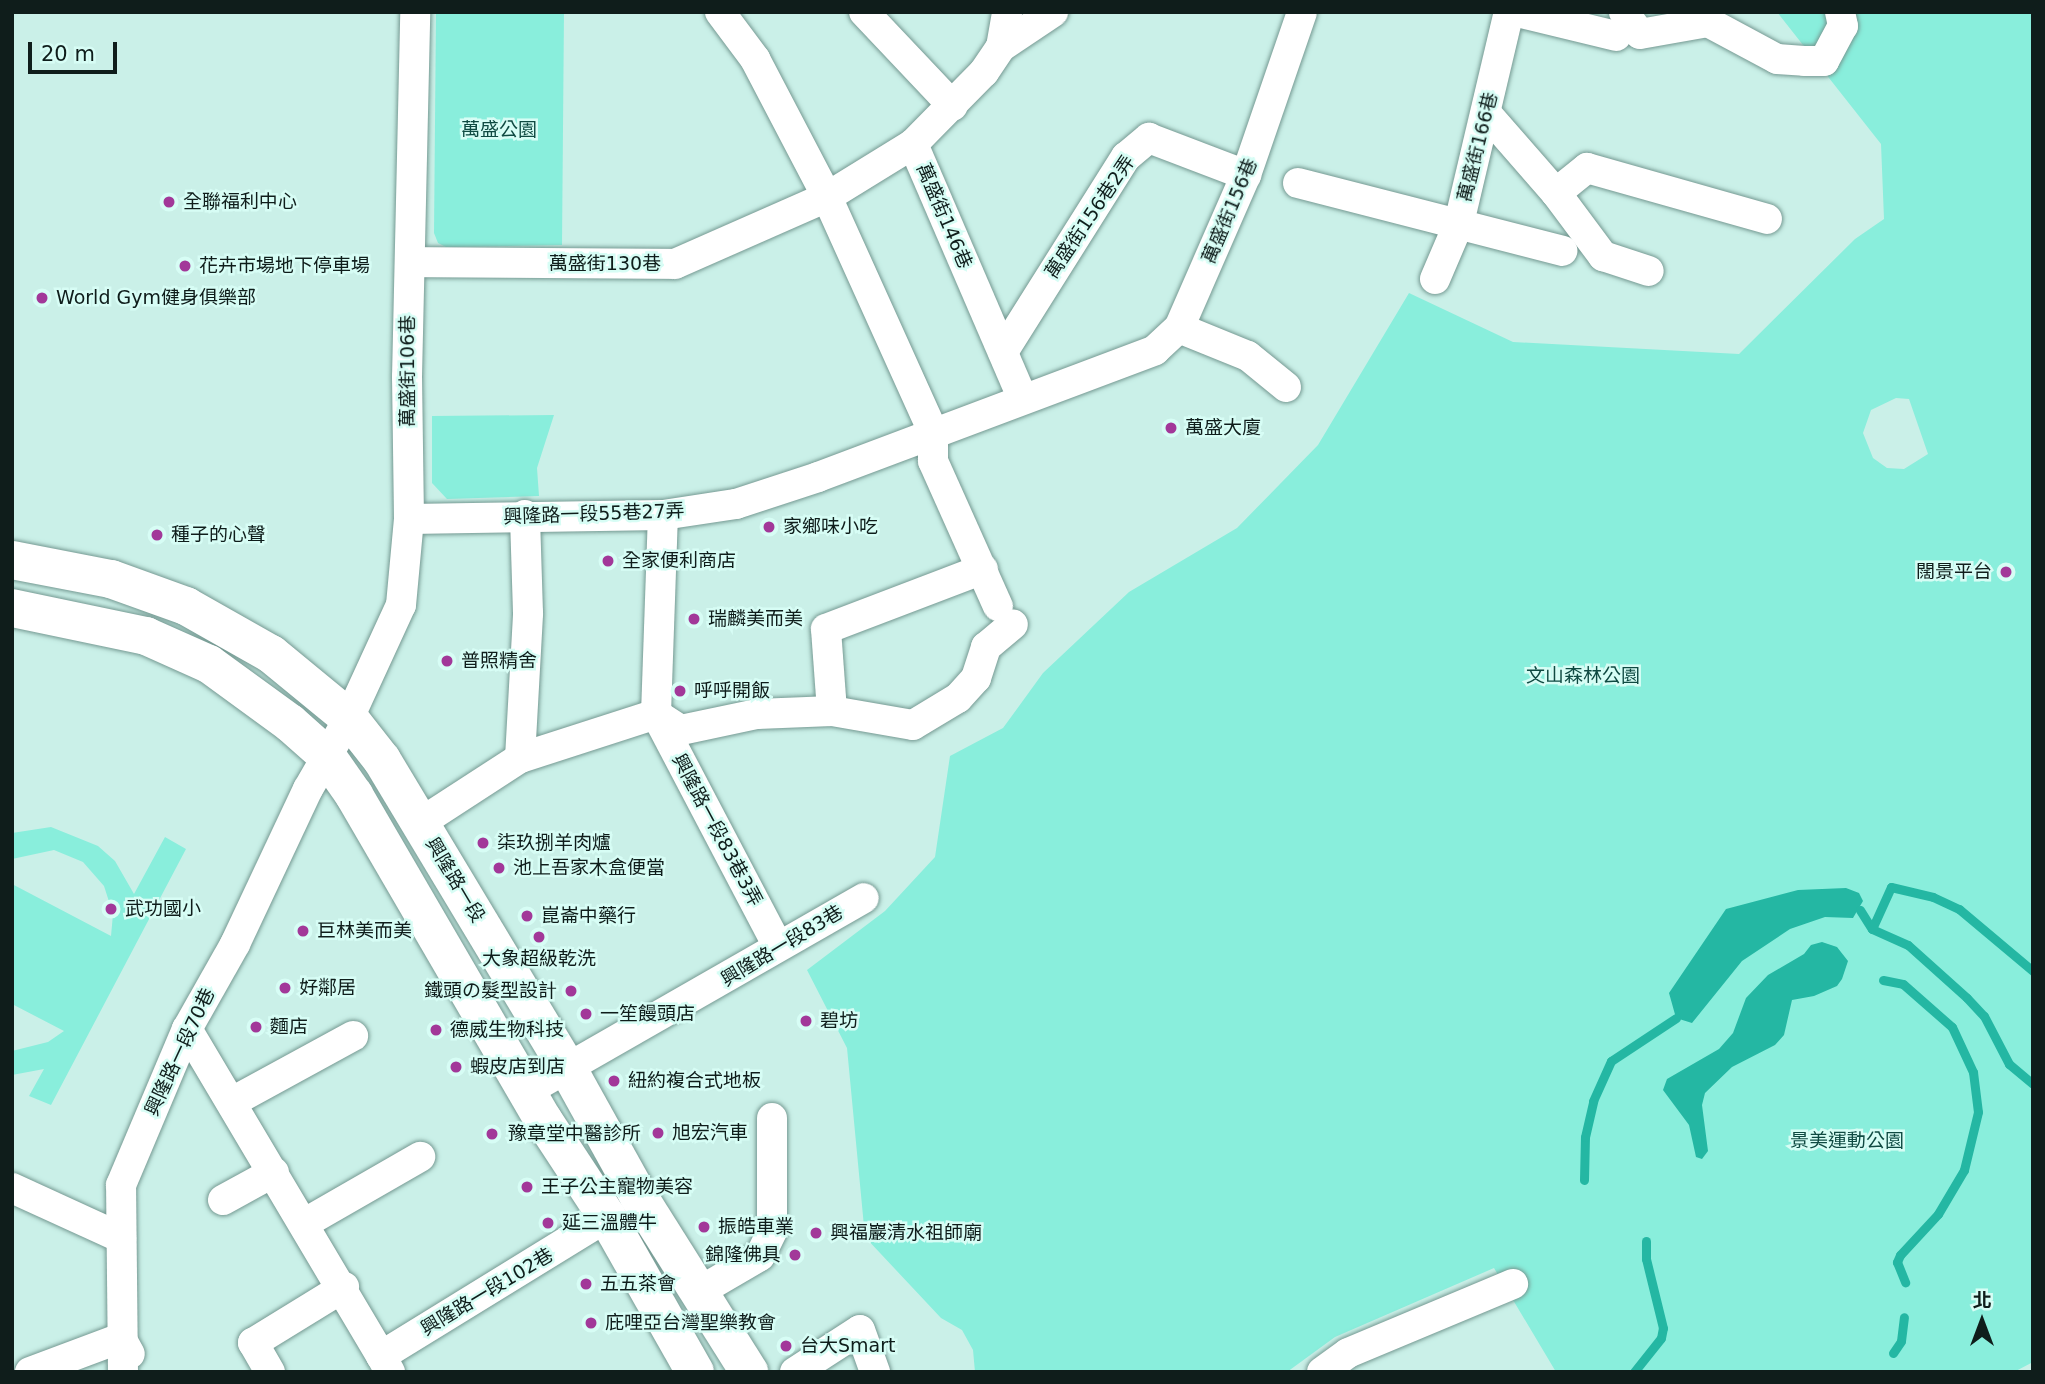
<!DOCTYPE html>
<html>
<head>
<meta charset="utf-8">
<style>
	body { margin:0 }
	#map { position:relative; width:2045px; height:1384px; overflow:hidden; background:#caf0e8; font-family:"DejaVu Sans","Noto Sans TC","Noto Sans JP",sans-serif }
	div>[style] { position:absolute }
	[style*='--x'] { left:calc(var(--x)*1px); top:calc(var(--y)*1px); width:calc(var(--w)*1px); rotate:calc(var(--a)*1deg) }
	.green>* { inset:0; background:#89eedc }
	.water>* { inset:0; background:#24b7a3 }
	.stream>* { height:9px; margin:-4.5px; padding:0 4.5px; transform-origin:4.5px; border-radius:4.5px; background:#24b7a3 }
	.roads { filter:drop-shadow(0 0 2px #759992) drop-shadow(0 0 2px #759992) }
	.minor>* { height:30px; margin:-15px; padding:0 15px; transform-origin:15px; border-radius:15px; background:#fff }
	.major>* { height:38px; margin:-19px; padding:0 19px; transform-origin:19px; border-radius:19px; background:#fff }
	.dots>* { width:19px; height:19px; translate:-50% -50%; box-sizing:border-box; border:4px solid #d7fdf5; border-radius:50% }
	span { translate:-50% -50%; white-space:nowrap; text-align:center; line-height:1.15; -webkit-text-stroke:5px #d7fdf5; paint-order:stroke }
	.park-label { font-size:19px; color:#0f4a42 }
	.street-label { font-size:19px; color:#0f1d1b }
	.poi-label { font-size:19px; color:#0f1d1b }
	.left { translate:0 -50%; text-align:left }
	.right { translate:-100% -50%; text-align:right }
	.frame { position:absolute; inset:0; border:14px solid #0f1d1b; pointer-events:none }
	.north { position:absolute; left:1947px; top:1286px; width:70px; height:70px; -webkit-text-stroke:5px #d7fdf5; paint-order:stroke; rotate:0deg; font-size:19px; font-weight:700; line-height:28px; text-align:center; color:#0f1d1b }
	.north::after { content:''; display:block; margin:auto; width:24px; height:32px; background:#0f1d1b; clip-path:polygon(50% 0,100% 100%,50% 72%,0 100%) }
	.scale { position:absolute; left:28px; top:42px; width:89px; height:32px; box-sizing:border-box; border:4px solid #0f1d1b; border-top:0; padding-left:9px; font-size:21px; line-height:24px; white-space:nowrap; color:#0f1d1b; -webkit-text-stroke:5px #d7fdf5; paint-order:stroke }
</style>
</head>
<body>
<div id="map">
	<div class="green">
		<div style="clip-path:polygon(436px 12px,564px 12px,562px 245px,446px 247px,438px 243px,434px 233px)"></div>
		<div style="clip-path:polygon(evenodd,1777px 12px,2033px 12px,2033px 1362px,2014px 1372px,1556px 1372px,1494px 1268px,1335px 1337px,1287px 1372px,975px 1372px,973px 1350px,962px 1330px,941px 1318px,865px 1237px,847px 1048px,807px 970px,885px 911px,935px 857px,950px 756px,1003px 728px,1043px 673px,1129px 592px,1237px 528px,1318px 445px,1409px 293px,1513px 342px,1739px 354px,1855px 239px,1884px 219px,1881px 144px,1777px 12px,1896px 398px,1909px 399px,1928px 454px,1904px 469px,1887px 468px,1873px 458px,1863px 433px,1871px 410px,1896px 398px)"></div>
		<div style="clip-path:polygon(554px 415px,537px 468px,539px 496px,447px 499px,432px 483px,432px 416px)"></div>
		<div style="clip-path:polygon(51px 827px,98px 846px,115px 861px,134px 894px,165px 837px,186px 849px,51px 1105px,29px 1096px,44px 1069px,12px 1075px,12px 1051px,48px 1042px,64px 1031px,12px 1004px,12px 884px,111px 936px,113px 914px,104px 886px,83px 862px,54px 850px,12px 859px,12px 833px)"></div>
	</div>
	<div class="water">
		<div style="clip-path:polygon(1846px 888px,1859px 893px,1863px 901px,1853px 918px,1825px 917px,1790px 929px,1742px 961px,1692px 1023px,1676px 1018px,1669px 993px,1726px 909px,1798px 890px)"></div>
		<div style="clip-path:polygon(1822px 942px,1837px 947px,1848px 961px,1842px 979px,1837px 986px,1814px 996px,1792px 1000px,1784px 1035px,1775px 1045px,1732px 1067px,1705px 1093px,1702px 1105px,1708px 1151px,1702px 1159px,1696px 1157px,1689px 1125px,1663px 1090px,1667px 1079px,1719px 1049px,1733px 1033px,1746px 998px,1768px 975px,1804px 954px,1811px 945px)"></div>
	</div>
	<div class="stream">
		<div style="--x:1860;--y:910;--w:22;--a:58"></div>
		<div style="--x:1872;--y:929;--w:39;--a:24"></div>
		<div style="--x:1908;--y:945;--w:79;--a:41.9"></div>
		<div style="--x:1967;--y:998;--w:25;--a:47"></div>
		<div style="--x:1984;--y:1016;--w:54;--a:62.5"></div>
		<div style="--x:2009;--y:1064;--w:31;--a:40"></div>
		<div style="--x:1872;--y:929;--w:46;--a:-65.7"></div>
		<div style="--x:1891;--y:887;--w:43;--a:13.4"></div>
		<div style="--x:1933;--y:897;--w:29;--a:25"></div>
		<div style="--x:1959;--y:909;--w:97;--a:40"></div>
		<div style="--x:1883;--y:980;--w:20;--a:11"></div>
		<div style="--x:1903;--y:984;--w:65;--a:41.3"></div>
		<div style="--x:1952;--y:1027;--w:50;--a:65"></div>
		<div style="--x:1973;--y:1072;--w:40;--a:82.9"></div>
		<div style="--x:1978;--y:1112;--w:60;--a:103.6"></div>
		<div style="--x:1964;--y:1170;--w:51;--a:120.6"></div>
		<div style="--x:1938;--y:1214;--w:56;--a:132.8"></div>
		<div style="--x:1900;--y:1255;--w:8;--a:113"></div>
		<div style="--x:1897;--y:1262;--w:22;--a:68"></div>
		<div style="--x:1584;--y:1180;--w:43;--a:-88.7"></div>
		<div style="--x:1585;--y:1137;--w:37;--a:-77"></div>
		<div style="--x:1593;--y:1101;--w:44;--a:-65.8"></div>
		<div style="--x:1611;--y:1061;--w:78;--a:-33.5"></div>
		<div style="--x:1893;--y:1353;--w:14;--a:-56"></div>
		<div style="--x:1901;--y:1341;--w:24;--a:-83"></div>
		<div style="--x:1634;--y:1372;--w:43;--a:-51.5"></div>
		<div style="--x:1661;--y:1338;--w:10;--a:-79"></div>
		<div style="--x:1663;--y:1328;--w:71;--a:-103.8"></div>
		<div style="--x:1646;--y:1259;--w:18;--a:-90"></div>
	</div>
	<div class="roads">
		<div class="minor">
			<div style="--x:720;--y:12;--w:59;--a:53.3"></div>
			<div style="--x:755;--y:59;--w:156;--a:62.4"></div>
			<div style="--x:827;--y:197;--w:258;--a:65.7"></div>
			<div style="--x:933;--y:432;--w:29;--a:90"></div>
			<div style="--x:933;--y:461;--w:159;--a:65.9"></div>
			<div style="--x:864;--y:12;--w:129;--a:46.6"></div>
			<div style="--x:1517;--y:12;--w:102;--a:13.6"></div>
			<div style="--x:1624;--y:12;--w:27;--a:54"></div>
			<div style="--x:1640;--y:34;--w:69;--a:-10"></div>
			<div style="--x:1708;--y:22;--w:78;--a:28.2"></div>
			<div style="--x:1777;--y:59;--w:27;--a:4"></div>
			<div style="--x:1804;--y:61;--w:20;--a:0"></div>
			<div style="--x:1824;--y:61;--w:40;--a:-62"></div>
			<div style="--x:1843;--y:26;--w:14;--a:-102"></div>
			<div style="--x:1001;--y:47;--w:36;--a:-80"></div>
			<div style="--x:1487;--y:114;--w:105;--a:48.9"></div>
			<div style="--x:1556;--y:193;--w:40;--a:-39"></div>
			<div style="--x:1587;--y:168;--w:187;--a:15.8"></div>
			<div style="--x:913;--y:144;--w:275;--a:66.7"></div>
			<div style="--x:1298;--y:183;--w:273;--a:14.4"></div>
			<div style="--x:1556;--y:193;--w:79;--a:53.3"></div>
			<div style="--x:1603;--y:256;--w:48;--a:18.1"></div>
			<div style="--x:410;--y:262;--w:265;--a:0.4"></div>
			<div style="--x:675;--y:264;--w:166;--a:-23.8"></div>
			<div style="--x:827;--y:197;--w:101;--a:-31.6"></div>
			<div style="--x:913;--y:144;--w:101;--a:-45.4"></div>
			<div style="--x:984;--y:72;--w:30;--a:-56"></div>
			<div style="--x:1001;--y:47;--w:63;--a:-33.9"></div>
			<div style="--x:1435;--y:279;--w:61;--a:-66.8"></div>
			<div style="--x:1459;--y:223;--w:217;--a:-76.7"></div>
			<div style="--x:1179;--y:328;--w:74;--a:22.1"></div>
			<div style="--x:1248;--y:356;--w:49;--a:39.2"></div>
			<div style="--x:1003;--y:352;--w:231;--a:-57.8"></div>
			<div style="--x:1126;--y:157;--w:30;--a:-40"></div>
			<div style="--x:1149;--y:138;--w:104;--a:20.9"></div>
			<div style="--x:409;--y:519;--w:254;--a:-0.9"></div>
			<div style="--x:663;--y:515;--w:74;--a:-8.6"></div>
			<div style="--x:736;--y:504;--w:86;--a:-18.2"></div>
			<div style="--x:818;--y:477;--w:360;--a:-20.6"></div>
			<div style="--x:1155;--y:350;--w:33;--a:-43"></div>
			<div style="--x:1179;--y:328;--w:167;--a:-66.4"></div>
			<div style="--x:1246;--y:175;--w:172;--a:-71"></div>
			<div style="--x:832;--y:711;--w:82;--a:-94.2"></div>
			<div style="--x:826;--y:629;--w:168;--a:-20.9"></div>
			<div style="--x:656;--y:714;--w:30;--a:33"></div>
			<div style="--x:681;--y:730;--w:78;--a:-11.9"></div>
			<div style="--x:757;--y:714;--w:75;--a:-2.3"></div>
			<div style="--x:832;--y:711;--w:82;--a:9.8"></div>
			<div style="--x:913;--y:725;--w:52;--a:-31"></div>
			<div style="--x:958;--y:698;--w:27;--a:-48"></div>
			<div style="--x:976;--y:678;--w:33;--a:-72"></div>
			<div style="--x:986;--y:647;--w:35;--a:-40"></div>
			<div style="--x:656;--y:714;--w:262;--a:62.3"></div>
			<div style="--x:656;--y:714;--w:199;--a:-88"></div>
			<div style="--x:520;--y:758;--w:145;--a:-86.8"></div>
			<div style="--x:528;--y:613;--w:98;--a:-91.8"></div>
			<div style="--x:420;--y:823;--w:119;--a:-33"></div>
			<div style="--x:520;--y:758;--w:143;--a:-17.9"></div>
			<div style="--x:187;--y:1029;--w:380;--a:59.3"></div>
			<div style="--x:527;--y:1091;--w:388;--a:-29.8"></div>
			<div style="--x:232;--y:1102;--w:138;--a:-28.6"></div>
			<div style="--x:12;--y:1188;--w:120;--a:24.6"></div>
			<div style="--x:223;--y:1200;--w:58;--a:-28.8"></div>
			<div style="--x:305;--y:1223;--w:133;--a:-29.9"></div>
			<div style="--x:700;--y:1291;--w:69;--a:-30.3"></div>
			<div style="--x:760;--y:1256;--w:28;--a:-64"></div>
			<div style="--x:772;--y:1231;--w:113;--a:-90"></div>
			<div style="--x:30;--y:1372;--w:97;--a:-20.5"></div>
			<div style="--x:121;--y:1338;--w:18;--a:61"></div>
			<div style="--x:123;--y:1372;--w:187;--a:-90.6"></div>
			<div style="--x:121;--y:1185;--w:169;--a:-67.1"></div>
			<div style="--x:187;--y:1029;--w:98;--a:-60.5"></div>
			<div style="--x:235;--y:944;--w:171;--a:-64.8"></div>
			<div style="--x:308;--y:789;--w:82;--a:-60"></div>
			<div style="--x:349;--y:718;--w:124;--a:-65.3"></div>
			<div style="--x:401;--y:605;--w:86;--a:-84.7"></div>
			<div style="--x:409;--y:519;--w:142;--a:-90.8"></div>
			<div style="--x:407;--y:377;--w:365;--a:-88.7"></div>
			<div style="--x:270;--y:1372;--w:34;--a:-120"></div>
			<div style="--x:253;--y:1343;--w:107;--a:-31.6"></div>
			<div style="--x:390;--y:1372;--w:18;--a:-119"></div>
			<div style="--x:381;--y:1356;--w:265;--a:-31.6"></div>
			<div style="--x:795;--y:1372;--w:77;--a:-32.9"></div>
			<div style="--x:860;--y:1330;--w:45;--a:70.3"></div>
			<div style="--x:1322;--y:1372;--w:32;--a:-36"></div>
			<div style="--x:1348;--y:1353;--w:179;--a:-22.7"></div>
		</div>
		<div class="major">
			<div style="--x:12;--y:560;--w:101;--a:10.9"></div>
			<div style="--x:111;--y:579;--w:80;--a:19.8"></div>
			<div style="--x:186;--y:606;--w:98;--a:29.5"></div>
			<div style="--x:271;--y:654;--w:101;--a:39.4"></div>
			<div style="--x:349;--y:718;--w:53;--a:51.8"></div>
			<div style="--x:382;--y:760;--w:361;--a:59"></div>
			<div style="--x:568;--y:1069;--w:146;--a:61"></div>
			<div style="--x:639;--y:1197;--w:207;--a:57.8"></div>
			<div style="--x:12;--y:608;--w:137;--a:11.8"></div>
			<div style="--x:146;--y:636;--w:69;--a:24"></div>
			<div style="--x:209;--y:664;--w:100;--a:36.1"></div>
			<div style="--x:290;--y:723;--w:48;--a:41.6"></div>
			<div style="--x:326;--y:755;--w:49;--a:55"></div>
			<div style="--x:354;--y:795;--w:377;--a:59.8"></div>
			<div style="--x:544;--y:1121;--w:115;--a:56.7"></div>
			<div style="--x:607;--y:1217;--w:178;--a:60.4"></div>
		</div>
	</div>
	<div class="dots">
		<div style="left:169px;top:202px;background:#a23899"></div>
		<div style="left:185px;top:266px;background:#a23899"></div>
		<div style="left:42px;top:298px;background:#a23899"></div>
		<div style="left:1171px;top:428px;background:#a23899"></div>
		<div style="left:769px;top:527px;background:#a23899"></div>
		<div style="left:157px;top:535px;background:#a23899"></div>
		<div style="left:608px;top:561px;background:#a23899"></div>
		<div style="left:2006px;top:572px;background:#a23899"></div>
		<div style="left:694px;top:619px;background:#a23899"></div>
		<div style="left:447px;top:661px;background:#a23899"></div>
		<div style="left:680px;top:691px;background:#a23899"></div>
		<div style="left:483px;top:843px;background:#a23899"></div>
		<div style="left:499px;top:868px;background:#a23899"></div>
		<div style="left:111px;top:909px;background:#a23899"></div>
		<div style="left:527px;top:916px;background:#a23899"></div>
		<div style="left:303px;top:931px;background:#a23899"></div>
		<div style="left:539px;top:937px;background:#a23899"></div>
		<div style="left:285px;top:988px;background:#a23899"></div>
		<div style="left:571px;top:991px;background:#a23899"></div>
		<div style="left:586px;top:1014px;background:#a23899"></div>
		<div style="left:806px;top:1021px;background:#a23899"></div>
		<div style="left:256px;top:1027px;background:#a23899"></div>
		<div style="left:436px;top:1030px;background:#a23899"></div>
		<div style="left:456px;top:1067px;background:#a23899"></div>
		<div style="left:614px;top:1081px;background:#a23899"></div>
		<div style="left:658px;top:1133px;background:#a23899"></div>
		<div style="left:492px;top:1134px;background:#a23899"></div>
		<div style="left:527px;top:1187px;background:#a23899"></div>
		<div style="left:548px;top:1223px;background:#a23899"></div>
		<div style="left:704px;top:1227px;background:#a23899"></div>
		<div style="left:816px;top:1233px;background:#a23899"></div>
		<div style="left:795px;top:1255px;background:#a23899"></div>
		<div style="left:586px;top:1284px;background:#a23899"></div>
		<div style="left:591px;top:1323px;background:#a23899"></div>
		<div style="left:786px;top:1346px;background:#a23899"></div>
	</div>
	<div class="park-label">
		<span style="left:499px;top:130px">萬盛公園</span>
		<span style="left:1583px;top:676px">文山森林公園</span>
		<span style="left:1847px;top:1141px">景美運動公園</span>
	</div>
	<div class="street-label">
		<span style="left:1478px;top:147px;rotate:-76deg">萬盛街166巷</span>
		<span style="left:1230px;top:211px;rotate:-67deg">萬盛街156巷</span>
		<span style="left:944px;top:216px;rotate:67deg">萬盛街146巷</span>
		<span style="left:1090px;top:217px;rotate:-56deg">萬盛街156巷2弄</span>
		<span style="left:605px;top:264px">萬盛街130巷</span>
		<span style="left:408px;top:371px;rotate:-90deg">萬盛街106巷</span>
		<span style="left:594px;top:514px;rotate:-2deg">興隆路一段55巷27弄</span>
		<span style="left:717px;top:830px;rotate:62deg">興隆路一段83巷3弄</span>
		<span style="left:455px;top:880px;rotate:59deg">興隆路一段</span>
		<span style="left:782px;top:946px;rotate:-31deg">興隆路一段83巷</span>
		<span style="left:180px;top:1052px;rotate:-65deg">興隆路一段70巷</span>
		<span style="left:487px;top:1292px;rotate:-31deg">興隆路一段102巷</span>
	</div>
	<div class="poi-label">
		<span class="left" style="left:183px;top:202px">全聯福利中心</span>
		<span class="left" style="left:199px;top:266px">花卉市場地下停車場</span>
		<span class="left" style="left:56px;top:298px">World Gym健身俱樂部</span>
		<span class="left" style="left:1185px;top:428px">萬盛大廈</span>
		<span class="left" style="left:783px;top:527px">家鄉味小吃</span>
		<span class="left" style="left:171px;top:535px">種子的心聲</span>
		<span class="left" style="left:622px;top:561px">全家便利商店</span>
		<span class="right" style="left:1992px;top:572px">闊景平台</span>
		<span class="left" style="left:708px;top:619px">瑞麟美而美</span>
		<span class="left" style="left:461px;top:661px">普照精舍</span>
		<span class="left" style="left:694px;top:691px">呼呼開飯</span>
		<span class="left" style="left:497px;top:843px">柒玖捌羊肉爐</span>
		<span class="left" style="left:513px;top:868px">池上吾家木盒便當</span>
		<span class="left" style="left:125px;top:909px">武功國小</span>
		<span class="left" style="left:541px;top:916px">崑崙中藥行</span>
		<span class="left" style="left:317px;top:931px">巨林美而美</span>
		<span style="left:539px;top:959px">大象超級乾洗</span>
		<span class="left" style="left:299px;top:988px">好鄰居</span>
		<span class="right" style="left:557px;top:991px">鐵頭の髮型設計</span>
		<span class="left" style="left:600px;top:1014px">一笙饅頭店</span>
		<span class="left" style="left:820px;top:1021px">碧坊</span>
		<span class="left" style="left:270px;top:1027px">麵店</span>
		<span class="left" style="left:450px;top:1030px">德威生物科技</span>
		<span class="left" style="left:470px;top:1067px">蝦皮店到店</span>
		<span class="left" style="left:628px;top:1081px">紐約複合式地板</span>
		<span class="left" style="left:672px;top:1133px">旭宏汽車</span>
		<span class="left" style="left:508px;top:1134px">豫章堂中醫診所</span>
		<span class="left" style="left:541px;top:1187px">王子公主寵物美容</span>
		<span class="left" style="left:562px;top:1223px">延三溫體牛</span>
		<span class="left" style="left:718px;top:1227px">振皓車業</span>
		<span class="left" style="left:830px;top:1233px">興福巖清水祖師廟</span>
		<span class="right" style="left:781px;top:1255px">錦隆佛具</span>
		<span class="left" style="left:600px;top:1284px">五五茶會</span>
		<span class="left" style="left:605px;top:1323px">庇哩亞台灣聖樂教會</span>
		<span class="left" style="left:800px;top:1346px">台大Smart</span>
	</div>
	<div class="frame"></div>
	<div class="north">北</div>
	<div class="scale">20 m</div>
</div>
</body>
</html>
